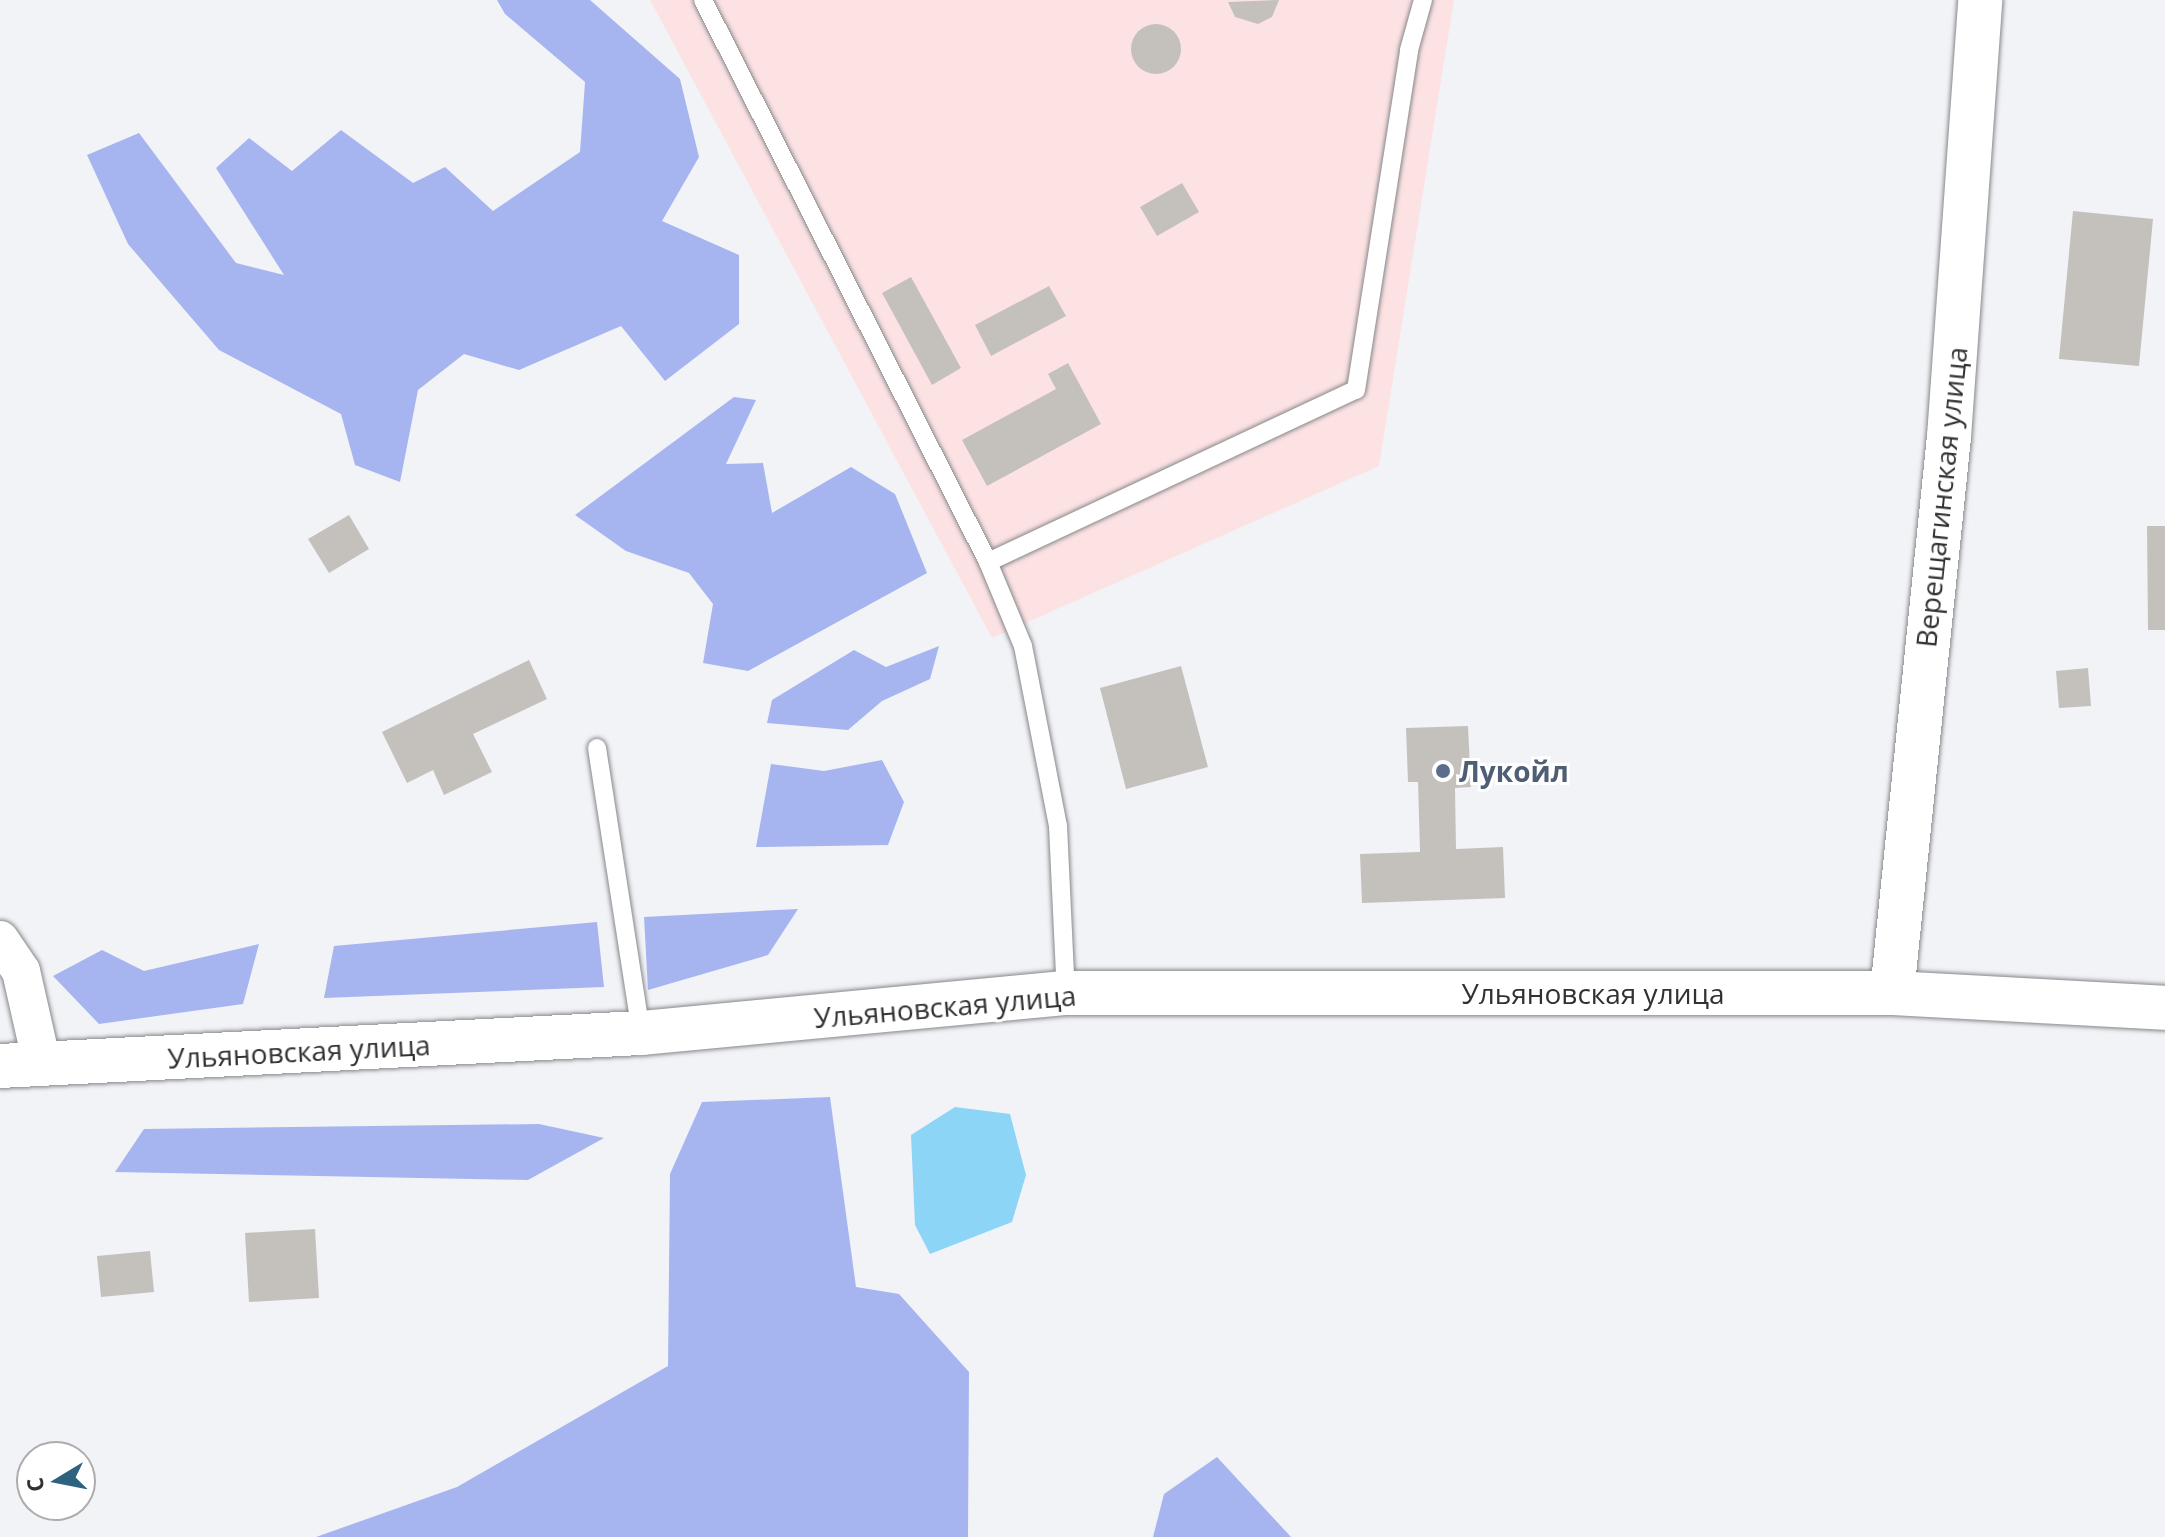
<!DOCTYPE html>
<html>
<head>
<meta charset="utf-8">
<style>
	body { margin:0 }
	#map { position:relative; width:2165px; height:1537px; overflow:hidden; background:#f2f3f7; font-family:"Open Sans",sans-serif }
	div>[style] { position:absolute }
	[style*='--x'] { left:calc(var(--x)*1px); top:calc(var(--y)*1px); width:calc(var(--w)*1px); rotate:calc(var(--a)*1deg) }
	.industrial>* { inset:0; background:#fde2e3 }
	.forest>* { inset:0; background:#a6b5f0 }
	.water>* { inset:0; background:#8cd5f7 }
	.building>* { inset:0; background:#c4c1bd }
	.round { border-radius:50% }
	.roads { filter:drop-shadow(0 0 2px #86888b) drop-shadow(0 0 2px #86888b) }
	.lane>* { height:18px; margin:-9px; padding:0 9px; transform-origin:9px; border-radius:9px; background:#fff }
	.street>* { height:38px; margin:-19px; padding:0 19px; transform-origin:19px; border-radius:19px; background:#fff }
	.secondary>* { height:44px; margin:-22px; padding:0 22px; transform-origin:22px; border-radius:22px; background:#fff }
	.dots>* { width:22px; height:22px; translate:-50% -50%; box-sizing:border-box; border:4px solid #fff; border-radius:50% }
	span { translate:-50% -50%; white-space:nowrap; text-align:center; line-height:1.15; -webkit-text-stroke:6px #fff; paint-order:stroke }
	.street-label { font-size:28px; color:#313133 }
	.service-label { font-size:28px; color:#4e5e75; font-weight:700 }
	.left { translate:0 -50%; text-align:left }
	.north { position:absolute; left:16px; top:1441px; width:80px; height:80px; box-sizing:border-box; background:#fff; border:2px solid #adadad; border-radius:50%; rotate:260deg; font-size:22px; font-weight:700; line-height:32px; text-align:center; color:#313133 }
	.north::after { content:''; display:block; margin:auto; width:28px; height:36px; background:#2e637f; clip-path:polygon(50% 0,100% 100%,50% 72%,0 100%) }
</style>
</head>
<body>
<div id="map">
	<div class="industrial">
		<div style="clip-path:polygon(650px 0,1454px 0,1379px 466px,992px 638px)"></div>
	</div>
	<div class="forest">
		<div style="clip-path:polygon(497px 0,590px 0,680px 79px,699px 157px,662px 221px,739px 255px,739px 324px,665px 381px,621px 326px,519px 370px,464px 354px,418px 390px,400px 482px,355px 465px,341px 414px,219px 350px,128px 244px,87px 155px,139px 133px,236px 263px,284px 275px,216px 168px,249px 138px,292px 171px,341px 130px,413px 183px,445px 167px,493px 211px,580px 152px,585px 82px,505px 14px)"></div>
		<div style="clip-path:polygon(734px 397px,756px 400px,726px 464px,763px 463px,772px 513px,851px 467px,895px 494px,927px 573px,748px 671px,703px 663px,713px 604px,689px 573px,626px 551px,575px 515px)"></div>
		<div style="clip-path:polygon(939px 646px,930px 679px,882px 701px,848px 730px,767px 723px,772px 700px,854px 650px,886px 667px)"></div>
		<div style="clip-path:polygon(882px 760px,904px 802px,888px 845px,756px 847px,771px 764px,824px 771px)"></div>
		<div style="clip-path:polygon(798px 909px,768px 955px,648px 990px,644px 917px)"></div>
		<div style="clip-path:polygon(597px 922px,604px 987px,324px 998px,334px 946px)"></div>
		<div style="clip-path:polygon(259px 944px,243px 1004px,99px 1024px,53px 976px,102px 950px,144px 971px)"></div>
		<div style="clip-path:polygon(830px 1097px,856px 1287px,899px 1294px,969px 1372px,968px 1537px,316px 1537px,457px 1487px,668px 1366px,670px 1174px,702px 1102px)"></div>
		<div style="clip-path:polygon(539px 1124px,604px 1138px,528px 1180px,115px 1172px,144px 1129px)"></div>
		<div style="clip-path:polygon(1217px 1457px,1291px 1537px,1153px 1537px,1164px 1494px)"></div>
	</div>
	<div class="water">
		<div style="clip-path:polygon(955px 1107px,1010px 1114px,1026px 1175px,1012px 1222px,930px 1254px,915px 1225px,911px 1135px)"></div>
	</div>
	<div class="building">
		<div style="clip-path:polygon(1279px 0,1272px 17px,1258px 24px,1235px 17px,1228px 2px)"></div>
		<div class="round" style="left:1131px;top:24px;width:50px;height:50px"></div>
		<div style="clip-path:polygon(1182px 183px,1199px 212px,1157px 236px,1140px 207px)"></div>
		<div style="clip-path:polygon(2073px 211px,2153px 219px,2139px 366px,2059px 359px)"></div>
		<div style="clip-path:polygon(911px 277px,961px 368px,932px 385px,882px 293px)"></div>
		<div style="clip-path:polygon(1049px 286px,1066px 316px,991px 356px,975px 325px)"></div>
		<div style="clip-path:polygon(1068px 363px,1101px 424px,987px 486px,962px 440px,1056px 389px,1048px 374px)"></div>
		<div style="clip-path:polygon(349px 515px,369px 549px,329px 573px,308px 539px)"></div>
		<div style="clip-path:polygon(2147px 526px,2165px 526px,2165px 630px,2148px 630px)"></div>
		<div style="clip-path:polygon(529px 660px,547px 699px,473px 734px,492px 772px,444px 795px,433px 770px,407px 783px,382px 732px)"></div>
		<div style="clip-path:polygon(1181px 666px,1208px 767px,1126px 789px,1100px 688px)"></div>
		<div style="clip-path:polygon(2088px 668px,2091px 706px,2059px 708px,2056px 671px)"></div>
		<div style="clip-path:polygon(1468px 726px,1471px 787px,1455px 788px,1456px 849px,1503px 847px,1505px 898px,1362px 903px,1360px 854px,1420px 852px,1418px 782px,1408px 782px,1406px 728px)"></div>
		<div style="clip-path:polygon(315px 1229px,319px 1298px,249px 1302px,245px 1233px)"></div>
		<div style="clip-path:polygon(150px 1251px,154px 1292px,101px 1297px,97px 1256px)"></div>
	</div>
	<div class="roads">
		<div class="lane">
			<div style="--x:703;--y:0;--w:630;--a:63.11"></div>
			<div style="--x:988;--y:562;--w:91;--a:67.4"></div>
			<div style="--x:1023;--y:646;--w:183;--a:79"></div>
			<div style="--x:1058;--y:826;--w:167;--a:87.3"></div>
			<div style="--x:988;--y:562;--w:406;--a:-25.1"></div>
			<div style="--x:1356;--y:390;--w:344;--a:-81.1"></div>
			<div style="--x:1409;--y:50;--w:52;--a:-74.4"></div>
			<div style="--x:597;--y:748;--w:288;--a:81.2"></div>
		</div>
		<div class="street">
			<div style="--x:0;--y:940;--w:37;--a:56"></div>
			<div style="--x:21;--y:971;--w:95;--a:77.3"></div>
		</div>
		<div class="secondary">
			<div style="--x:1892;--y:993;--w:559;--a:-84.15"></div>
			<div style="--x:1949;--y:437;--w:438;--a:-85.9"></div>
			<div style="--x:0;--y:1066;--w:642;--a:-2.95"></div>
			<div style="--x:641;--y:1033;--w:427;--a:-5.4"></div>
			<div style="--x:1066;--y:993;--w:826;--a:0"></div>
			<div style="--x:1892;--y:993;--w:273;--a:3.1"></div>
		</div>
	</div>
	<div class="dots">
		<div style="left:1443px;top:771px;background:#5c6f8a"></div>
	</div>
	<div class="street-label">
		<span style="left:1941px;top:497px;rotate:-84deg">Верещагинская улица</span>
		<span style="left:1593px;top:993px">Ульяновская улица</span>
		<span style="left:945px;top:1006px;rotate:-5deg">Ульяновская улица</span>
		<span style="left:299px;top:1051px;rotate:-3deg">Ульяновская улица</span>
	</div>
	<div class="service-label">
		<span class="left" style="left:1459px;top:771px">Лукойл</span>
	</div>
	<div class="north">С</div>
</div>
</body>
</html>
